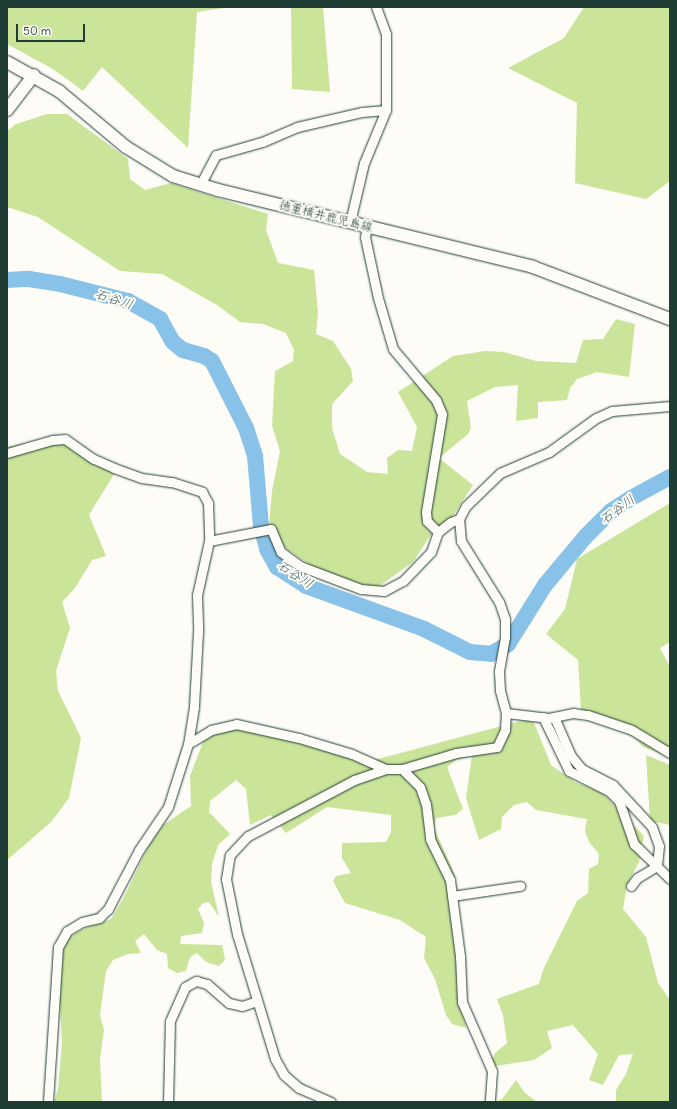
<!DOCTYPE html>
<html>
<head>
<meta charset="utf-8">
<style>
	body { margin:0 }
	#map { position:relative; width:677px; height:1109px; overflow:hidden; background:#fdfcf7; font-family:Delius,"Klee One",sans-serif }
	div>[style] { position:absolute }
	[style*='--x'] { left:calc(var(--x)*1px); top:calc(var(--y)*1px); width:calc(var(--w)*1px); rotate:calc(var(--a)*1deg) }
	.green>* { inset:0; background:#cae49a }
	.river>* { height:16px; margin:-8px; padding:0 8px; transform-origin:8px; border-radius:8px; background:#89c2e8 }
	.roads { filter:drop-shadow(0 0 1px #1f3d34) drop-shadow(0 0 1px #1f3d34) }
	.street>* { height:9px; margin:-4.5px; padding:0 4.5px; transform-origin:4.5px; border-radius:4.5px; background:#fdfcf7 }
	.secondary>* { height:12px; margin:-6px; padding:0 6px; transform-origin:6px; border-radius:6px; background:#fdfcf7 }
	span { translate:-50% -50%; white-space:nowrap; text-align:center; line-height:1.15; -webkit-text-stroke:4px #fdfcf7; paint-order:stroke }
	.street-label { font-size:12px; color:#1f3d34 }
	.water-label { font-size:13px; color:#3a5e61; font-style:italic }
	.frame { position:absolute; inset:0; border:8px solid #1f3d34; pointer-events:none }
	.scale { position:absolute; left:16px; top:24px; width:69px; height:18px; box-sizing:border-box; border:2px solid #1f3d34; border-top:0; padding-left:5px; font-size:12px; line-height:14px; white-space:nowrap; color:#1f3d34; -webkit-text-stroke:3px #fdfcf7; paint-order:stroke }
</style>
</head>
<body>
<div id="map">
	<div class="green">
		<div style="clip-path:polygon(7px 7px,230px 7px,197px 12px,188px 148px,102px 67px,83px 91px,53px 69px,7px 44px)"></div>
		<div style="clip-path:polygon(291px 7px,323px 7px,330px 92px,292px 89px)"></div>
		<div style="clip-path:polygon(584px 7px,670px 7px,670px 181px,646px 199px,575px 183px,577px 103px,508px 68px,564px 38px)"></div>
		<div style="clip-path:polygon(47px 114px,67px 114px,128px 159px,130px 179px,145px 190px,171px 183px,268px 214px,266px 230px,278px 263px,314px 270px,318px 312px,316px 334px,333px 341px,351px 369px,353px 381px,332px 404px,332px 428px,340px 454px,367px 472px,388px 474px,387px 458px,398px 450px,412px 451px,417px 427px,398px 392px,453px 356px,485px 351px,504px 352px,536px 361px,576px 363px,583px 340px,603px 339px,616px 319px,635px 324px,629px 377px,597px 372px,577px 379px,570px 388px,567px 400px,538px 402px,538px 418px,516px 421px,518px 385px,495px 387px,467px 401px,471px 428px,468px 434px,439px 458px,473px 485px,449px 522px,436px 527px,413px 562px,378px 587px,363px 586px,313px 567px,277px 542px,269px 526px,272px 491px,280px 451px,272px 425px,275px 371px,293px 361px,294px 350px,286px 333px,263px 324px,240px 322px,217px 305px,162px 274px,120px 271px,38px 217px,7px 207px,7px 131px,16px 124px)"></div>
		<div style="clip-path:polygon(43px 440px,62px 442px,116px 471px,89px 515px,106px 556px,92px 560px,75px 588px,62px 602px,70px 628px,56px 671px,58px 691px,81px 738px,69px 798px,51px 822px,7px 860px,7px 447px)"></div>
		<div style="clip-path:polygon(670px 503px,670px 642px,660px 648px,670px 667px,670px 757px,643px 747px,629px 732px,581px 711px,578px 660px,546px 634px,565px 609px,577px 559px)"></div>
		<div style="clip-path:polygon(532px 718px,551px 765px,575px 782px,603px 793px,644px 836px,639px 862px,627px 885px,623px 909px,646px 937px,658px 983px,670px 1000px,670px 1102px,616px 1102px,616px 1090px,626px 1074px,633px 1054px,619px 1055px,603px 1085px,589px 1080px,598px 1054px,573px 1025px,547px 1031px,552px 1048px,534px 1060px,489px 1067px,495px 1053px,507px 1043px,503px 1015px,497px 999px,539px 984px,543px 970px,577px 901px,588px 893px,589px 869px,598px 864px,599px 854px,589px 842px,585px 831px,587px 819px,536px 810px,527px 802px,514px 805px,502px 817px,501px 829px,479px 840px,466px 798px,472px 755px,457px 760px,447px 767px,463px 809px,455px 815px,436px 818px,434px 828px,455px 875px,449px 896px,456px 927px,461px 1006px,466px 1028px,452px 1024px,446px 1015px,435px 979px,424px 958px,426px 937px,400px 920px,345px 903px,333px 881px,336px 876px,351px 873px,342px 858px,342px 843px,386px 842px,391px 832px,391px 815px,327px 807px,286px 833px,271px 815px,250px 825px,246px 789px,236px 780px,210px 801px,209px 812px,230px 834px,218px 845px,212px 864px,211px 882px,219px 917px,209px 902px,203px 903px,198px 909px,204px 923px,202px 933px,181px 936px,180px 944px,222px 945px,225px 960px,219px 966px,206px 962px,197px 953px,190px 957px,186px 971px,177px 973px,168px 968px,167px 954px,157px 950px,144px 934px,135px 941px,141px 953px,128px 954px,113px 960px,106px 971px,100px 1015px,104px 1030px,100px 1059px,102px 1102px,54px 1102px,58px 1089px,62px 1043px,59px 988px,62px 955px,67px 939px,83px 929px,111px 919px,123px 899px,149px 845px,163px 825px,191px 806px,190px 776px,205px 737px,232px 728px,294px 739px,363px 763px)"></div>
		<div style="clip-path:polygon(646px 755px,670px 765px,670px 825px,650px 821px)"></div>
		<div style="clip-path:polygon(516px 1080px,525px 1093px,537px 1102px,496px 1102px,502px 1099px)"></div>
	</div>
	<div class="river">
		<div style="--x:7;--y:280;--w:22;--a:-3"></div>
		<div style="--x:29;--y:279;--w:31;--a:9"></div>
		<div style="--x:60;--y:284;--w:70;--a:14"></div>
		<div style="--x:128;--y:301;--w:37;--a:29"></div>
		<div style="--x:160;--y:319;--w:26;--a:61"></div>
		<div style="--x:173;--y:342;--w:13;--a:39"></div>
		<div style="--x:183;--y:350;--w:22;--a:16"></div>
		<div style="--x:204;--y:356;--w:9;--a:32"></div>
		<div style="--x:212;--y:361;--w:75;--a:63.1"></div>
		<div style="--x:246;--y:428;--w:29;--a:72"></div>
		<div style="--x:255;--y:456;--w:70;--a:85.1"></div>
		<div style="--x:261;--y:526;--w:24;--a:75"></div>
		<div style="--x:267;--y:549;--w:21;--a:61"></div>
		<div style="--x:277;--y:567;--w:35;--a:33"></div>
		<div style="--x:306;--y:586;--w:126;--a:20"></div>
		<div style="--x:424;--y:629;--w:51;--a:26.6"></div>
		<div style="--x:470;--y:652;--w:21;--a:5"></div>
		<div style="--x:491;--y:654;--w:20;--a:-30"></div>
		<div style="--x:508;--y:644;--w:70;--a:-57.9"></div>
		<div style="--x:545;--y:585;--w:64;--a:-50.1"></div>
		<div style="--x:586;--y:536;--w:35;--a:-45"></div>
		<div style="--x:611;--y:511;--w:24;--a:-33"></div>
		<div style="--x:631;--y:498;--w:44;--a:-28.3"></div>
	</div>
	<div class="roads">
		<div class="street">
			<div style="--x:200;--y:185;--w:34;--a:-62"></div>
			<div style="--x:216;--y:155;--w:48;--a:-15.8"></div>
			<div style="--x:262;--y:142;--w:38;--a:-23"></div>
			<div style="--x:297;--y:127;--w:67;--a:-13"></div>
			<div style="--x:362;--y:112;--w:24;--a:-5"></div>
			<div style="--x:350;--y:222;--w:61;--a:-76.7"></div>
			<div style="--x:364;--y:163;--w:57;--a:-67.5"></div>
			<div style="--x:386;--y:110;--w:76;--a:-90"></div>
			<div style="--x:386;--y:34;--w:29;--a:-110"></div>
			<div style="--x:367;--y:226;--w:11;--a:100"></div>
			<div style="--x:365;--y:237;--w:62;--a:78"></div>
			<div style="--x:378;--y:298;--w:53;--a:73.6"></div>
			<div style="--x:393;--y:349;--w:67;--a:49.9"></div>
			<div style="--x:436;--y:400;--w:15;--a:67"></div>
			<div style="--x:442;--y:414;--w:99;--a:99.3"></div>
			<div style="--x:426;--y:512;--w:9;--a:84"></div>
			<div style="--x:427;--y:521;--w:16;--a:45"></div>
			<div style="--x:7;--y:453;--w:47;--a:-16.1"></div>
			<div style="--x:52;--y:440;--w:13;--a:-4"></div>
			<div style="--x:65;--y:439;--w:35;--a:35"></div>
			<div style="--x:94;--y:459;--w:22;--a:24"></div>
			<div style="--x:114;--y:468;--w:30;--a:20"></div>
			<div style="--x:142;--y:478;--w:30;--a:8"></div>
			<div style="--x:172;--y:482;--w:32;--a:18"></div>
			<div style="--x:202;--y:492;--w:13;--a:61"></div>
			<div style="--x:208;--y:503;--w:38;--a:88"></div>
			<div style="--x:209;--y:541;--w:55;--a:102.5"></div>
			<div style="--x:197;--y:595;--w:37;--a:88"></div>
			<div style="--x:198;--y:632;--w:75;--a:93.1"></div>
			<div style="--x:194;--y:707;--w:37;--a:99"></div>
			<div style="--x:188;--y:744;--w:66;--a:107.6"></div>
			<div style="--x:168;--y:807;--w:52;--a:124"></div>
			<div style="--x:139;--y:850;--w:67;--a:117.7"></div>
			<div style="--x:108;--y:909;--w:13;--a:135"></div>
			<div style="--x:99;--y:918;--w:17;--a:167"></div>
			<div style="--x:82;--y:922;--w:17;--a:149"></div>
			<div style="--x:67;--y:931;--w:18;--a:119"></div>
			<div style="--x:58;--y:947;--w:155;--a:93.7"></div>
			<div style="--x:209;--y:541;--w:63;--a:-11"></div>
			<div style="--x:271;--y:529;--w:25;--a:67"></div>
			<div style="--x:281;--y:552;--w:24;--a:36"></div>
			<div style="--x:300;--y:566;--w:65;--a:20.7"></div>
			<div style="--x:361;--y:589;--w:23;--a:5"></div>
			<div style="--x:384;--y:591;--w:21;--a:-28"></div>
			<div style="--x:403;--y:581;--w:40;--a:-46"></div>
			<div style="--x:431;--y:552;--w:21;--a:-71"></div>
			<div style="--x:438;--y:532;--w:16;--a:-38"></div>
			<div style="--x:451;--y:522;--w:9;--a:-21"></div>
			<div style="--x:506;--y:713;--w:43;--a:6.6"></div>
			<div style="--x:549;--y:718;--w:25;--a:-12"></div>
			<div style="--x:573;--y:713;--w:15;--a:8"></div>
			<div style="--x:588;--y:715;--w:46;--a:18.8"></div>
			<div style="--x:632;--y:730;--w:44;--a:31.2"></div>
			<div style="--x:543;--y:717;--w:60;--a:64.3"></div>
			<div style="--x:569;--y:771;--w:45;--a:26.6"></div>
			<div style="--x:609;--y:791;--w:14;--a:45"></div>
			<div style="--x:619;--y:801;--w:46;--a:70.8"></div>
			<div style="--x:634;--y:844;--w:50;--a:44.2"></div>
			<div style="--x:554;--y:717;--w:43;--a:66.4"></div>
			<div style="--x:571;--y:756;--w:17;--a:50"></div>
			<div style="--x:582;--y:769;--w:35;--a:27"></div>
			<div style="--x:613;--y:785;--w:57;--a:47.1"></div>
			<div style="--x:652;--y:827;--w:20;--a:70"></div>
			<div style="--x:659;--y:846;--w:20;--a:96"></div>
			<div style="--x:657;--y:866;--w:23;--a:149"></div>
			<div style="--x:637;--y:878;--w:10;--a:127"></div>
			<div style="--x:188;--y:744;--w:27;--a:-31"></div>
			<div style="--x:211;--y:730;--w:26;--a:-13"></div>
			<div style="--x:236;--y:724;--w:65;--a:12.5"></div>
			<div style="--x:299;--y:738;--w:55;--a:16.8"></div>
			<div style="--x:352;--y:754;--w:37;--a:24"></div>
			<div style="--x:402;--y:769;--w:25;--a:45"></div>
			<div style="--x:420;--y:787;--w:18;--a:71"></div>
			<div style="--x:426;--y:804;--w:35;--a:83"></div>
			<div style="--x:430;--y:839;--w:46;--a:64"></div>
			<div style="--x:450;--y:880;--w:77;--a:82.5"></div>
			<div style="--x:460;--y:956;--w:46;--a:87.5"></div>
			<div style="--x:462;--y:1002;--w:75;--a:66.5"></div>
			<div style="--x:492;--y:1071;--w:31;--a:94"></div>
			<div style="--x:452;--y:896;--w:69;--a:-8.4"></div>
			<div style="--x:168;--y:1102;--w:81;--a:-88.6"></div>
			<div style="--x:170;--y:1021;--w:37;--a:-66"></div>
			<div style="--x:185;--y:987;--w:13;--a:-29"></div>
			<div style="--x:196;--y:981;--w:11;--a:15"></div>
			<div style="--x:207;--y:984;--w:29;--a:41"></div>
			<div style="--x:229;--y:1003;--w:13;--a:13"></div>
			<div style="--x:242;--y:1006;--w:16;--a:-18"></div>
			<div style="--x:331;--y:1102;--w:35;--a:-156"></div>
			<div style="--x:299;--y:1088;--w:20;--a:-139"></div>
			<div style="--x:284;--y:1075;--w:18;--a:-119"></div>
			<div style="--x:275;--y:1059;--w:131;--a:-106.9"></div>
			<div style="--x:237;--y:934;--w:56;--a:-101.3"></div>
			<div style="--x:226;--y:879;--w:24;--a:-81"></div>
			<div style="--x:230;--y:855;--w:26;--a:-47"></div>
			<div style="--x:248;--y:836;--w:120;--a:-27.8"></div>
			<div style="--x:354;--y:780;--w:34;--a:-19"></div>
			<div style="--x:386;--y:769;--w:16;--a:0"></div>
			<div style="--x:402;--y:769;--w:56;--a:-16.5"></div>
			<div style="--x:456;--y:753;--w:41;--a:-8.3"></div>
			<div style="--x:497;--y:747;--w:19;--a:-65"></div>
			<div style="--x:505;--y:730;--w:17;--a:-87"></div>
			<div style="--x:506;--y:713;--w:23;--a:-105"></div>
			<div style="--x:500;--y:691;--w:20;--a:-93"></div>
			<div style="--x:499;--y:671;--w:35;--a:-80"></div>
			<div style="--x:505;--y:637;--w:18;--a:-90"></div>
			<div style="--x:505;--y:619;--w:18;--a:-109"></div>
			<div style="--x:499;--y:602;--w:72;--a:-121.9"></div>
			<div style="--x:461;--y:541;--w:22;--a:-95"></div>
			<div style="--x:459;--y:519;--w:15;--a:-62"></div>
			<div style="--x:466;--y:506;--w:47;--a:-44.1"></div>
			<div style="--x:500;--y:473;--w:53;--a:-23.2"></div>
			<div style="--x:549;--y:452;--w:58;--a:-35.9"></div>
			<div style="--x:596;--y:418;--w:17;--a:-24"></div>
			<div style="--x:612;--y:411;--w:58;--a:-4.9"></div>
		</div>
		<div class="secondary">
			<div style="--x:7;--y:62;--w:60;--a:29.1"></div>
			<div style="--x:59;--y:91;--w:87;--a:39.9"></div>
			<div style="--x:126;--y:147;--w:55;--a:31.7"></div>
			<div style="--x:173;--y:176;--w:47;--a:17.3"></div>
			<div style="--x:218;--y:190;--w:324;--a:13.7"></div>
			<div style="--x:533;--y:267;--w:147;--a:20.8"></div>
			<div style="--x:7;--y:110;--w:44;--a:-52.4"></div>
		</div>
	</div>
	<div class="street-label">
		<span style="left:326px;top:216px;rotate:14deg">徳重横井鹿児島線</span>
	</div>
	<div class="water-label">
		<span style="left:114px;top:300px;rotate:18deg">石谷川</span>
		<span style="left:618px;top:510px;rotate:-37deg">石谷川</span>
		<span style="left:295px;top:575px;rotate:33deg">石谷川</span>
	</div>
	<div class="frame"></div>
	<div class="scale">50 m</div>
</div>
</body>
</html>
